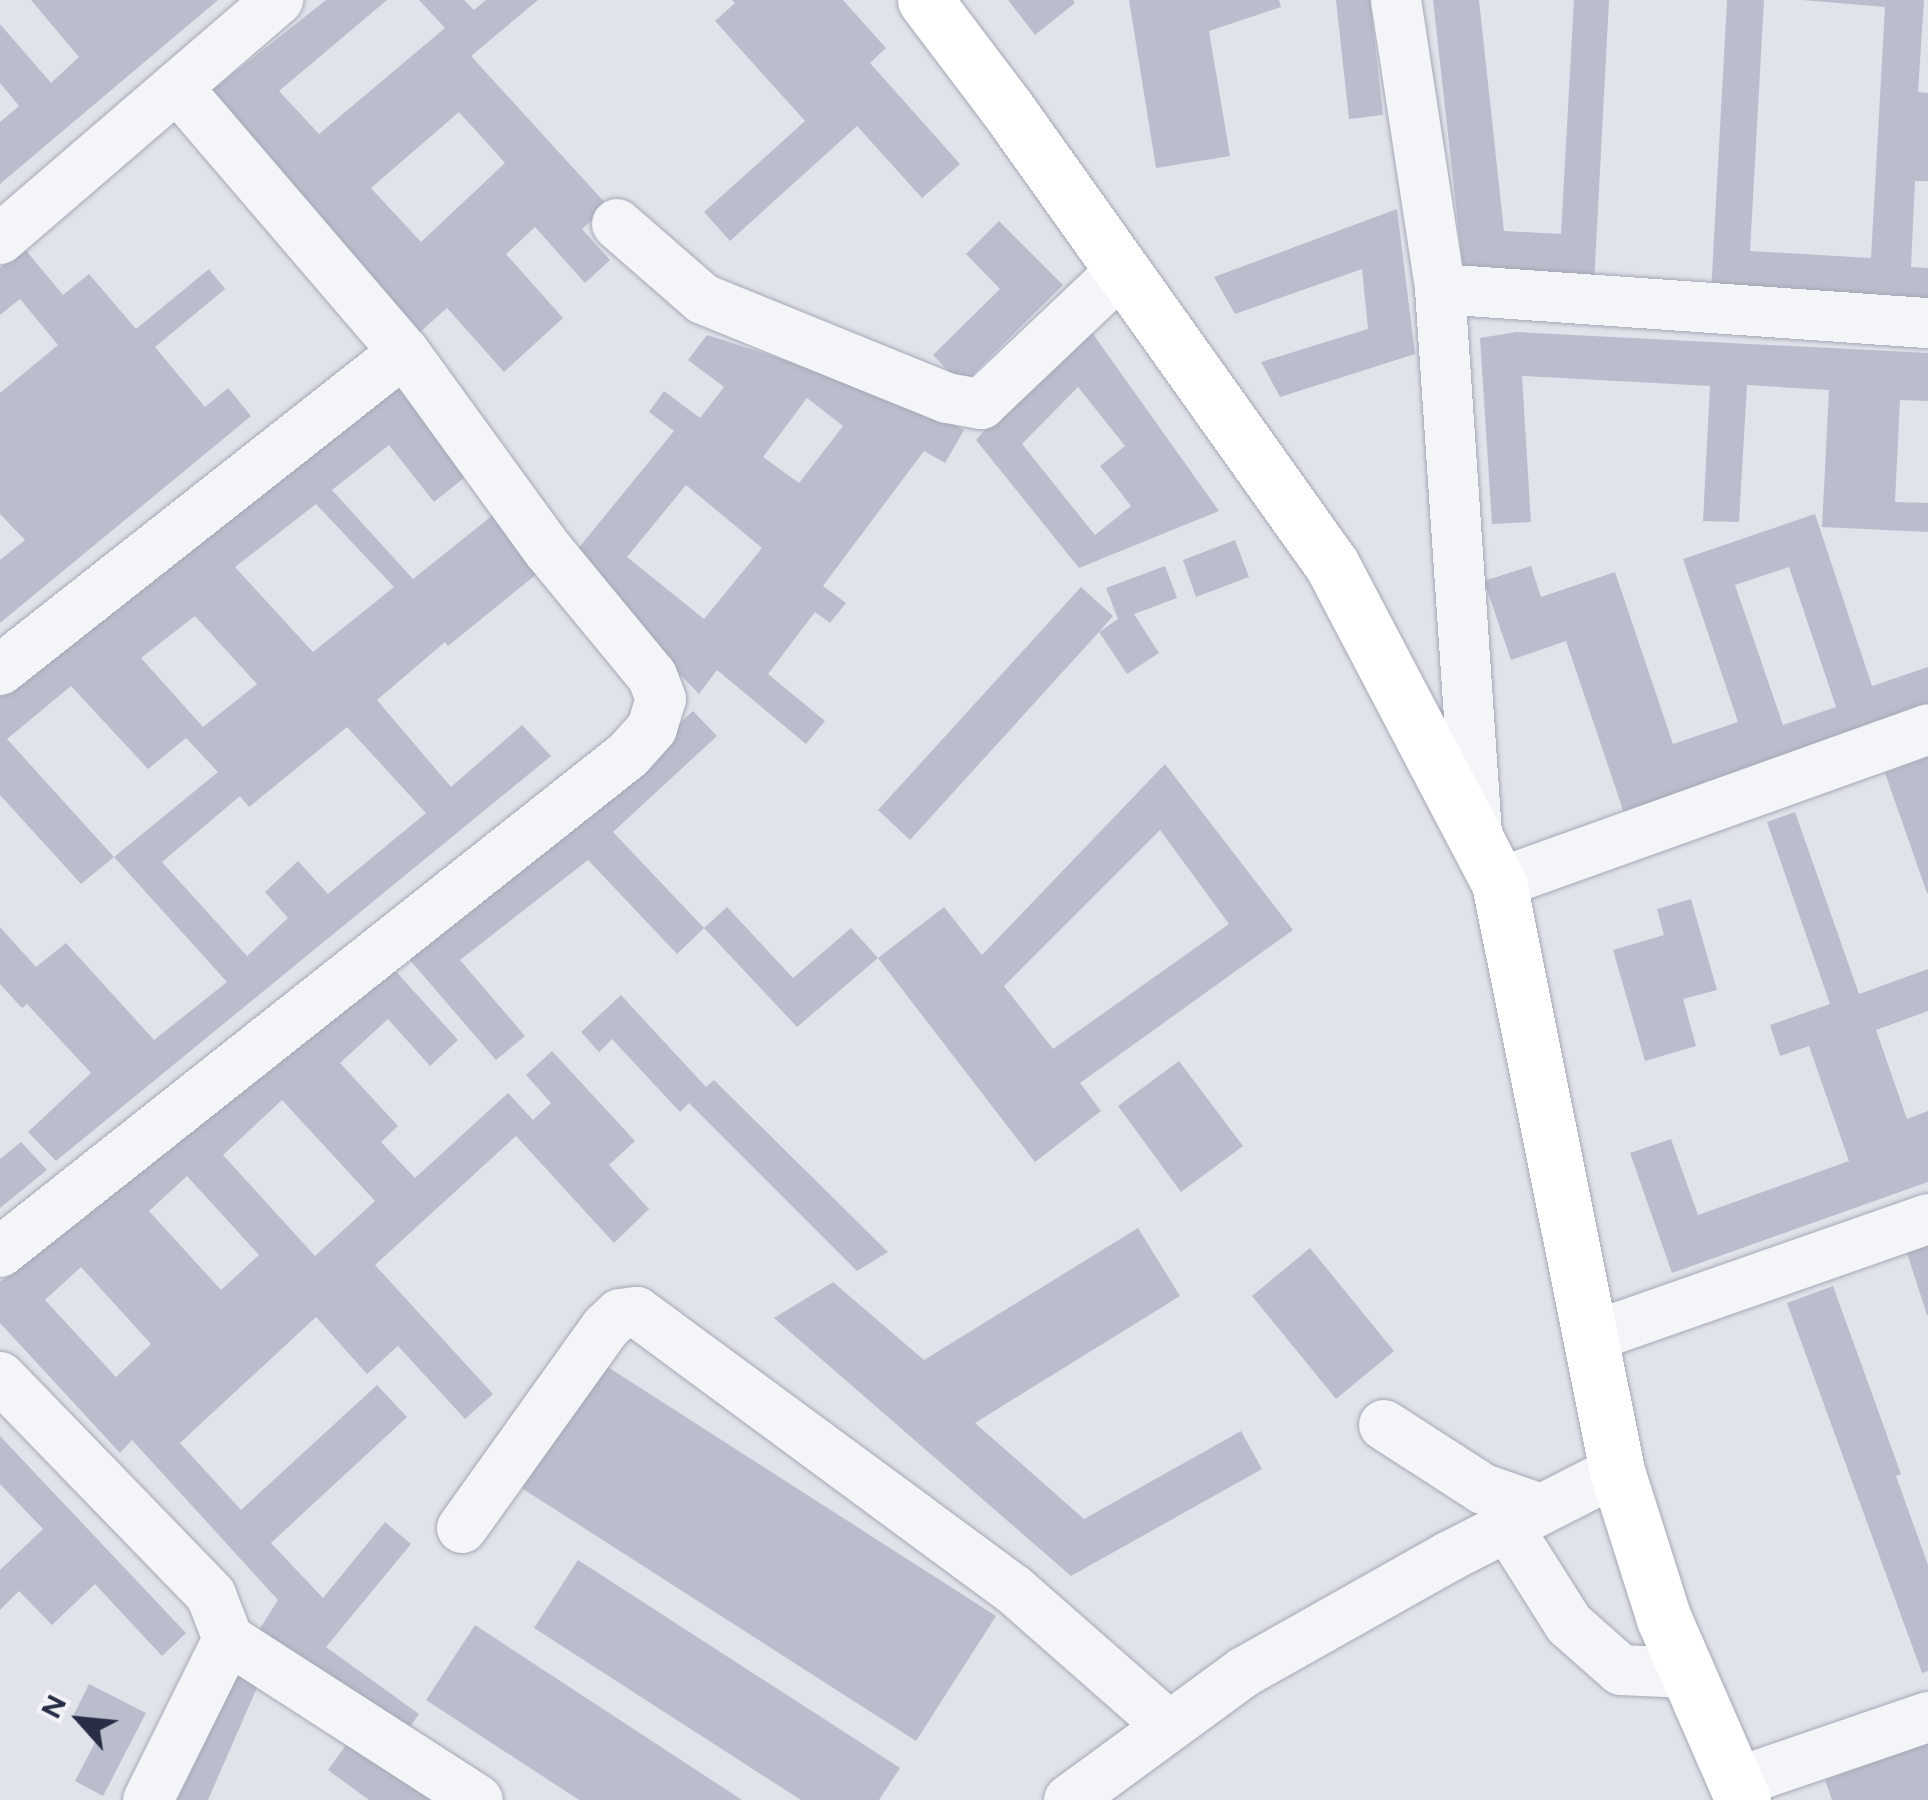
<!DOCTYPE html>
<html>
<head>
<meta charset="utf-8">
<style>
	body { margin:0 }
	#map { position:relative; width:1928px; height:1800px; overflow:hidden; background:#e1e3eb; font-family:Figtree,sans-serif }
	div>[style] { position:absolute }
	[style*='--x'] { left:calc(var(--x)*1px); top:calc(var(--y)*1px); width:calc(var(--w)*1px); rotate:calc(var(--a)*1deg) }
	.building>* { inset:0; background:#babecc }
	.roads { filter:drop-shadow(0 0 2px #a5a9b6) drop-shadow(0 0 2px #a5a9b6) }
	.minor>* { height:50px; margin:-25px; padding:0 25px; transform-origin:25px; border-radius:25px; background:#f4f5f9 }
	.major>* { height:55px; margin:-27.5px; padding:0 27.5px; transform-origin:27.5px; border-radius:27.5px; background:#fff }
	span { translate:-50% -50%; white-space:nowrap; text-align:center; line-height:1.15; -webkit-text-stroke:9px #f1f3f8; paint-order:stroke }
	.north { position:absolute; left:30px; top:1670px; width:100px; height:100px; -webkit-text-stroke:8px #f1f3f8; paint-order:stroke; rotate:297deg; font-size:28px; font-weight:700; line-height:40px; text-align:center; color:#272d45 }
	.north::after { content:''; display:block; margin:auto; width:35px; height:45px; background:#272d45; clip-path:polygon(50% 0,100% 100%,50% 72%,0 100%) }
</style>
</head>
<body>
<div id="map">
	<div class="building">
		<div style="clip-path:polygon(31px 0,218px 0,0 184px,0 122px,19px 106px,0 83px,0 24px,51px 83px,79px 57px)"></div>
		<div style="clip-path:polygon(evenodd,326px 0,387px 0,279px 91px,319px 134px,445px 28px,419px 0,464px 0,474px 10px,486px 0,538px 0,471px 56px,608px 206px,582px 229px,610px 260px,585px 283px,535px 227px,506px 254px,563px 318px,504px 372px,447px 308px,420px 332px,211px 91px,326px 0,459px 112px,505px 163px,421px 242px,371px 188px,459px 112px)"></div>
		<div style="clip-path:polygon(732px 0,843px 0,886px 48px,870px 63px,960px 164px,922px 198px,857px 126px,730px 241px,704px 212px,805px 121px,715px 21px,735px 3px)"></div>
		<div style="clip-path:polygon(1008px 0,1073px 0,1075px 3px,1035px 35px)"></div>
		<div style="clip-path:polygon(1129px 0,1279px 0,1281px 7px,1209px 31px,1230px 156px,1156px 168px)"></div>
		<div style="clip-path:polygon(1336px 0,1370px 0,1383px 115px,1349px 119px)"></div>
		<div style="clip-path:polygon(1433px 0,1479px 0,1504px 231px,1561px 234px,1574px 0,1609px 0,1594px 284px,1464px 278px)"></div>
		<div style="clip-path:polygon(1727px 0,1764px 0,1750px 251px,1871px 258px,1885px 7px,1802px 0,1924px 0,1918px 92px,1928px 93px,1928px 181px,1915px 181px,1911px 267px,1928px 268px,1928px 310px,1711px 293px)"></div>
		<div style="clip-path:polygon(1397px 209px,1415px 354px,1280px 397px,1261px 362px,1368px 329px,1362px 269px,1235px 314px,1214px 277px)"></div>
		<div style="clip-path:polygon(999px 221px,1063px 285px,962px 385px,933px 355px,1000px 289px,966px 254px)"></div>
		<div style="clip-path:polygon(24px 248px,63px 295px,89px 274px,136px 329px,209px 269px,225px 289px,155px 347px,205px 407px,228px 388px,251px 416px,0 623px,0 560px,25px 540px,0 514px,0 393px,58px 345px,20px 299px,0 315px,0 268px)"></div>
		<div style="clip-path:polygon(evenodd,1083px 320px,1219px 511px,1079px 568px,976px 440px,1083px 320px,1078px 387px,1125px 446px,1100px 466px,1131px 506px,1095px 535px,1022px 444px,1078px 387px)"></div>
		<div style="clip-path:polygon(1516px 332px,1928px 353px,1928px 401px,1900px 400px,1895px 502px,1928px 503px,1928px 532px,1822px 527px,1829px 390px,1747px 385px,1739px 522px,1703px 521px,1710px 386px,1522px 376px,1531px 522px,1492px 524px,1480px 338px)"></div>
		<div style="clip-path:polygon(evenodd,707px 335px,916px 402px,964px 430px,945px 463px,924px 451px,823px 586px,846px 603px,830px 623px,815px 612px,768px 674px,825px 721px,806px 744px,717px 670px,699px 694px,568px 561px,674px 431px,649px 412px,664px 391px,700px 418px,724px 387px,688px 360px,707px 335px,807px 398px,843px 426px,799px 483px,763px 457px,807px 398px,707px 335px,686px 485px,762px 548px,704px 619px,627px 557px,686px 485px)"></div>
		<div style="clip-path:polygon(evenodd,394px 380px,469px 474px,434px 502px,389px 445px,332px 490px,413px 579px,498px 511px,544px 568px,448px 646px,445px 642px,377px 700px,451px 787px,522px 725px,551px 756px,56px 1161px,28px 1132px,91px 1073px,27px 1004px,22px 1008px,0 984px,0 927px,36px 967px,66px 943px,154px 1040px,227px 982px,114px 857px,218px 772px,186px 738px,148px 769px,71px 686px,7px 739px,114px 857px,81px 884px,0 795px,0 692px,394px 380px,316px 504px,394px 587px,313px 652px,235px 567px,316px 504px,394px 380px,195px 616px,257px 684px,203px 727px,141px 658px,195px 616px,394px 380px,347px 727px,426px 813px,328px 894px,298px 861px,265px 892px,288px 918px,247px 956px,162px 862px,240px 796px,249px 807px,347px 727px)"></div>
		<div style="clip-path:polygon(evenodd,1815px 514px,1872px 686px,1928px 667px,1928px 719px,1624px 813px,1566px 641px,1511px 660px,1484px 581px,1531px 566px,1541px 597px,1615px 572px,1673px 744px,1738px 722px,1683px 559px,1815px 514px,1789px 567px,1836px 707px,1783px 725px,1735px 585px,1789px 567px)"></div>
		<div style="clip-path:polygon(1235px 540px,1249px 577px,1196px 597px,1183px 560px)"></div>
		<div style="clip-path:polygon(1165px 566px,1177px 598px,1134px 614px,1159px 653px,1127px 674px,1099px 632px,910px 840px,878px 810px,1081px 587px,1113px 616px,1099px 632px,1118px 619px,1106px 588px)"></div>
		<div style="clip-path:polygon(693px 711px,717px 736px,613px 832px,704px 928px,727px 907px,793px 978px,851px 928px,878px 958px,797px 1027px,704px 928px,677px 954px,588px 860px,460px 960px,525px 1036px,496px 1060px,403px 952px,590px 807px)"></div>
		<div style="clip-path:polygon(1928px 757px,1928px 893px,1927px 893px,1885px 773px)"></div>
		<div style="clip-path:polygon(evenodd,1165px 764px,1293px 930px,1080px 1083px,1101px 1111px,1035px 1162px,878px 958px,944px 907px,982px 955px,1165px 764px,1160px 830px,1229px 924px,1053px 1049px,1004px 986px,1160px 830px)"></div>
		<div style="clip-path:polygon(1795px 812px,1859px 994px,1928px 969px,1928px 1011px,1876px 1030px,1907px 1119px,1928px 1111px,1928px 1182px,1672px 1273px,1630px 1153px,1671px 1139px,1698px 1215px,1849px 1161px,1809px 1046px,1780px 1056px,1770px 1025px,1830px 1004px,1767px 822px)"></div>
		<div style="clip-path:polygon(1691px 899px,1717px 990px,1683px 999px,1696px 1046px,1645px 1061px,1613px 950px,1664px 935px,1657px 909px)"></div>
		<div style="clip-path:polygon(evenodd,391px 966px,458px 1040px,430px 1066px,388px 1019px,340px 1063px,398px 1126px,381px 1142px,415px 1178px,508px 1093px,533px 1120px,551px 1103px,526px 1075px,552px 1051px,635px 1141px,609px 1165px,649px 1209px,614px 1243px,516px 1136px,375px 1265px,493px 1394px,465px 1419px,398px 1346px,367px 1374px,316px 1317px,180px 1443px,241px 1510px,377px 1385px,407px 1417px,271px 1543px,323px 1598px,385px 1522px,411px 1544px,326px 1647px,419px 1714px,399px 1743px,252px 1641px,278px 1600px,132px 1440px,120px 1453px,0 1323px,0 1282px,391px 966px,282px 1100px,375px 1201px,315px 1256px,223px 1155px,282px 1100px,391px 966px,187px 1176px,259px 1255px,221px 1290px,149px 1211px,187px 1176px,391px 966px,81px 1267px,151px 1344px,116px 1377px,45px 1300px,81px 1267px)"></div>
		<div style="clip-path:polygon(621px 995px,706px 1087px,714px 1080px,888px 1252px,857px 1271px,689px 1103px,680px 1112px,612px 1039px,599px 1052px,581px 1032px)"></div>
		<div style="clip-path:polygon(1179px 1061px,1243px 1146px,1181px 1192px,1118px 1106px)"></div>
		<div style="clip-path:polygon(21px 1142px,47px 1170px,0 1208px,0 1159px)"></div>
		<div style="clip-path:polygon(1138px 1228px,1180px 1296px,975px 1423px,1084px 1519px,1241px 1431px,1262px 1469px,1071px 1576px,774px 1318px,833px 1282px,924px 1360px)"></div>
		<div style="clip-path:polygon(1928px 1246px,1928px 1315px,1927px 1315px,1907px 1253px)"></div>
		<div style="clip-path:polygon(1310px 1248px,1394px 1351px,1336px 1399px,1252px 1296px)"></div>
		<div style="clip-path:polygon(1833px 1286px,1901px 1474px,1896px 1476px,1928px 1565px,1928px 1671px,1922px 1673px,1787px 1303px)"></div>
		<div style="clip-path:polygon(600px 1362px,996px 1616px,916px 1741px,520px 1487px)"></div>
		<div style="clip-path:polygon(0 1436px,186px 1633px,162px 1656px,95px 1584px,52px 1625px,19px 1591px,0 1610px,0 1570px,43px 1529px,0 1484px)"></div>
		<div style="clip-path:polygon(578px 1560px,900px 1768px,879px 1800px,801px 1800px,534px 1628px)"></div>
		<div style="clip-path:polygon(475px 1625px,742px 1800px,579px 1800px,426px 1700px)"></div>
		<div style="clip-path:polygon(228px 1659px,263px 1674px,208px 1800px,166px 1800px)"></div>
		<div style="clip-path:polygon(89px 1684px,146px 1713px,103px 1796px,75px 1781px,100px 1733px,72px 1718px)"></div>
		<div style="clip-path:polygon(353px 1735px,450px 1800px,369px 1800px,328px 1770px)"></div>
		<div style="clip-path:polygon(1928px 1743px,1928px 1800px,1832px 1800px,1825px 1780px)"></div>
	</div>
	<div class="roads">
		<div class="minor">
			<div style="--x:1396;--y:0;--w:292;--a:81.3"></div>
			<div style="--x:1440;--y:289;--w:546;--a:86.12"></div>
			<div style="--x:617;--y:224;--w:114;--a:41.1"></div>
			<div style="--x:703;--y:299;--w:263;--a:22.1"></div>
			<div style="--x:947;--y:398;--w:35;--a:10"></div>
			<div style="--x:981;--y:404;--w:195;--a:-43.5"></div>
			<div style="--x:0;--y:239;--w:367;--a:-40.7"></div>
			<div style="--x:1440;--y:289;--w:489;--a:4"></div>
			<div style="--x:0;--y:670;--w:514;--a:-38.21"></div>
			<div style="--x:1499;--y:883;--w:456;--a:-19.7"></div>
			<div style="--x:0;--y:1252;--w:801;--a:-38.36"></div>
			<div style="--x:628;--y:755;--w:36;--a:-48"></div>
			<div style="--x:652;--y:728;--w:30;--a:-73"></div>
			<div style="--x:661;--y:699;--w:25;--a:-111"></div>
			<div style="--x:652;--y:676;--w:163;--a:-129.5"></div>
			<div style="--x:548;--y:550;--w:245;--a:-126"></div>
			<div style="--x:404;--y:352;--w:349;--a:-130.6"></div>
			<div style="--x:1591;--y:1337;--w:357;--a:-19.3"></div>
			<div style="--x:0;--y:1377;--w:303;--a:45.9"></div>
			<div style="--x:211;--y:1595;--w:47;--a:68.9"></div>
			<div style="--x:228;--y:1639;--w:180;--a:116.4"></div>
			<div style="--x:1384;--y:1425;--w:118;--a:32.9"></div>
			<div style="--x:1483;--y:1489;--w:61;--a:19"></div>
			<div style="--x:1507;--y:1526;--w:116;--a:57.7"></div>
			<div style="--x:1569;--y:1624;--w:69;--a:41.5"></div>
			<div style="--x:1621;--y:1670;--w:66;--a:2.6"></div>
			<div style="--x:462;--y:1528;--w:247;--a:-54.4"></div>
			<div style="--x:606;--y:1327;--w:19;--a:-43"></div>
			<div style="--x:620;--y:1314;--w:17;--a:-7"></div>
			<div style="--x:637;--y:1312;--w:467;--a:36.4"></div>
			<div style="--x:1013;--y:1589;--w:208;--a:41.3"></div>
			<div style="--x:228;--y:1639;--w:297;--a:32.8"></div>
			<div style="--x:1735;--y:1783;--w:204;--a:-18.9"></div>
			<div style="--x:1069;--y:1800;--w:217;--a:-36.2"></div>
			<div style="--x:1244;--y:1672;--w:236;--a:-29.4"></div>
			<div style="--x:1450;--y:1556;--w:187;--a:-27"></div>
		</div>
		<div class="major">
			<div style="--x:925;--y:0;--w:134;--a:52.9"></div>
			<div style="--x:1006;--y:107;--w:562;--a:54.56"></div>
			<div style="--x:1332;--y:565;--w:359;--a:62.3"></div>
			<div style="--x:1499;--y:883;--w:600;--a:78.65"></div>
			<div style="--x:1617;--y:1471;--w:155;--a:72.4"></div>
			<div style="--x:1664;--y:1619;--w:197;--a:66.4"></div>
		</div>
	</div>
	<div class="north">N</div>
</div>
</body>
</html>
